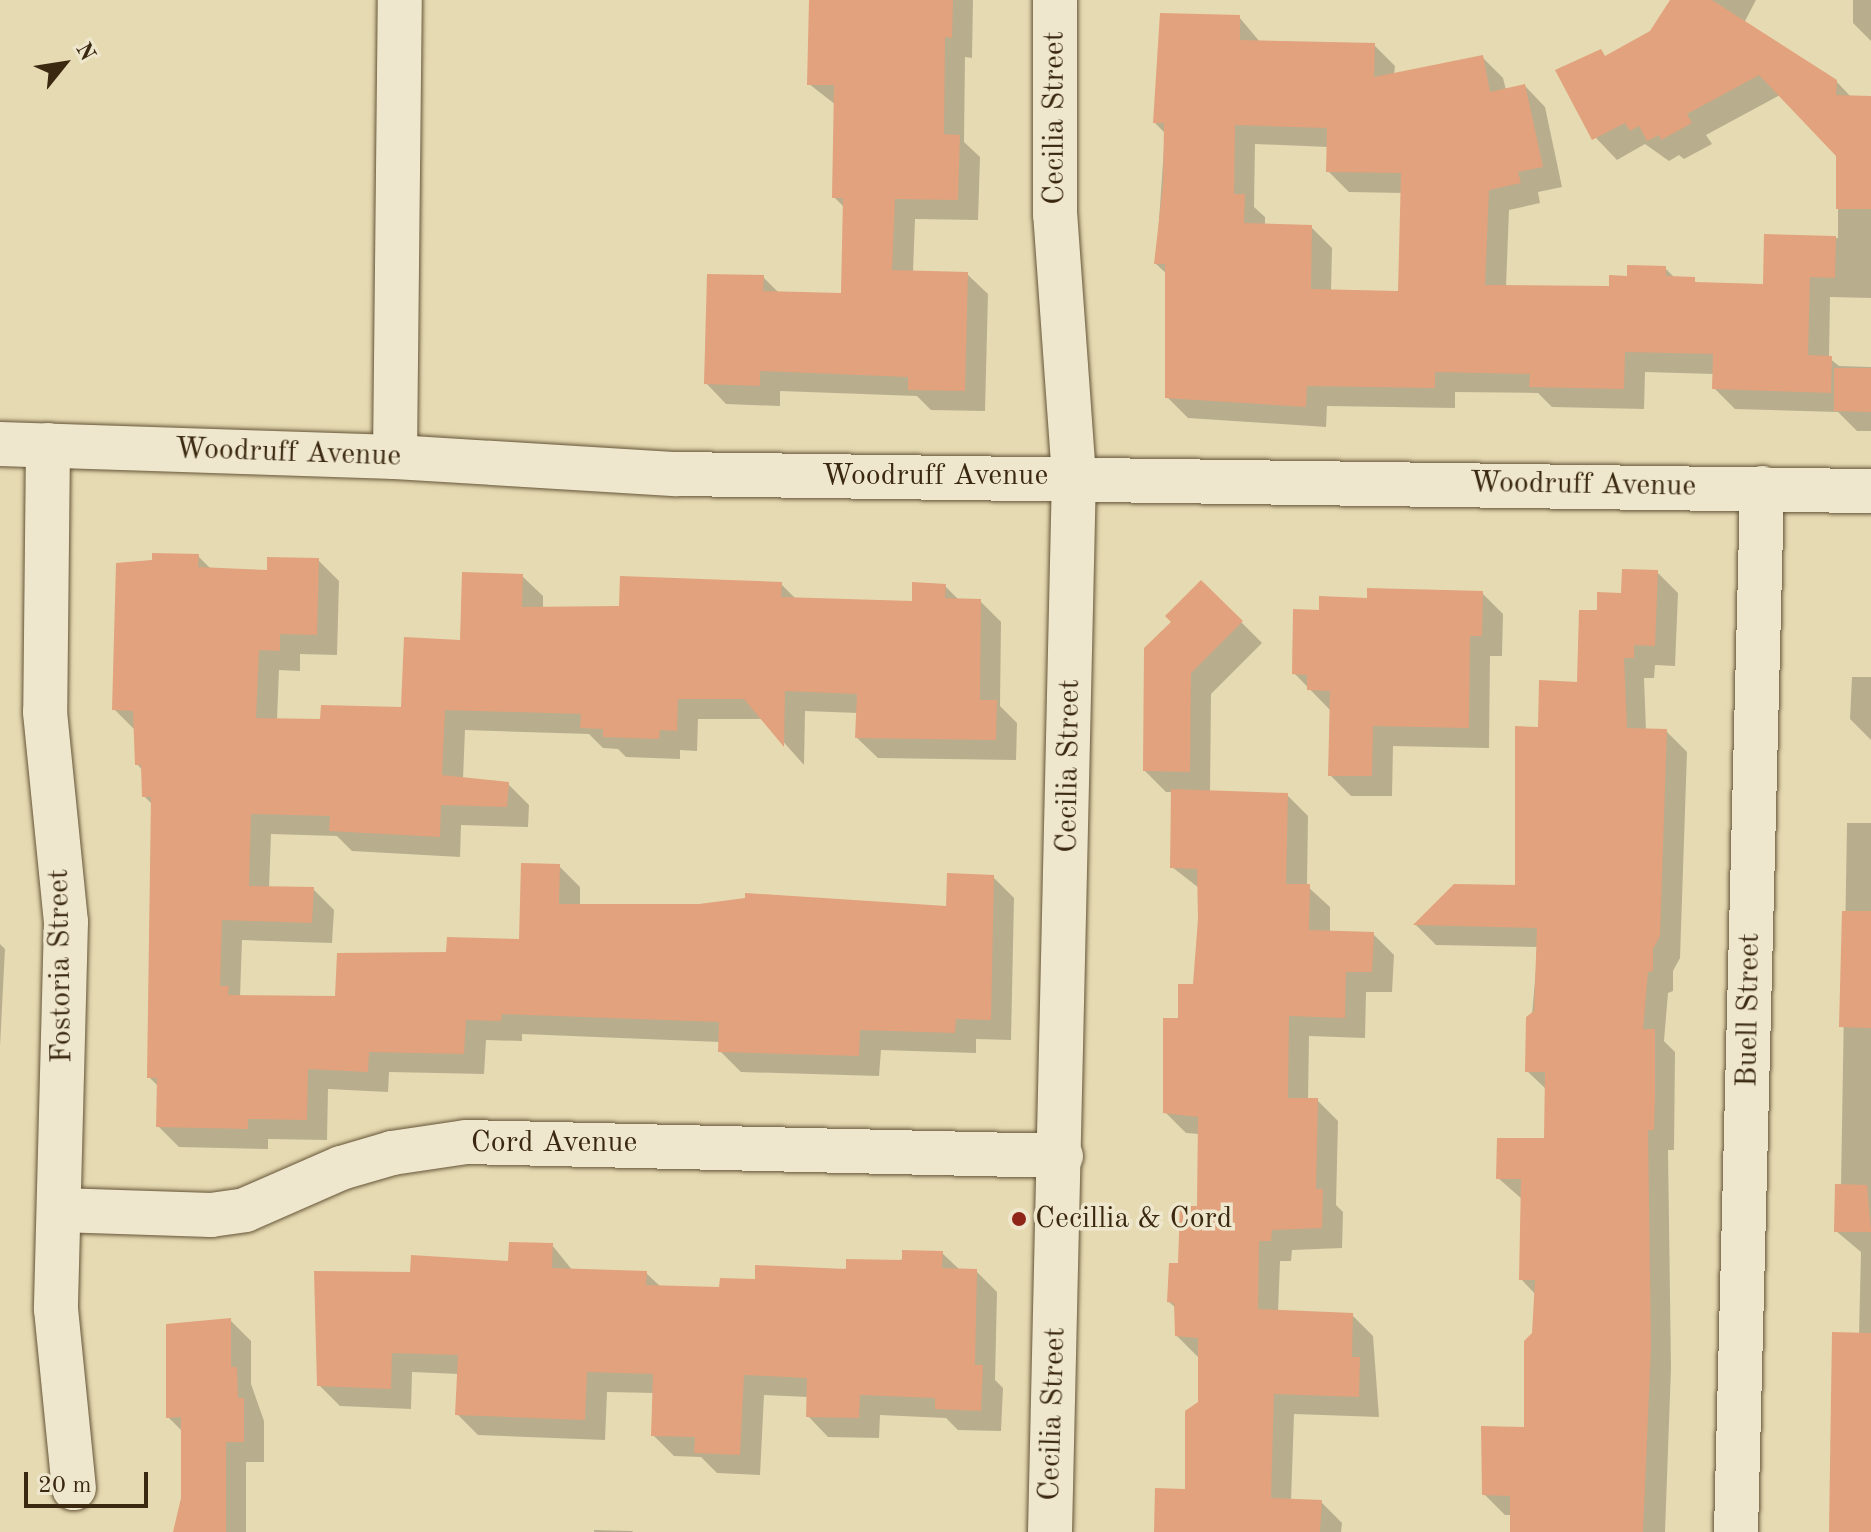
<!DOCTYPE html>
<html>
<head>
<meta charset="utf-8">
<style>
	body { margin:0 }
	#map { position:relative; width:1871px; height:1532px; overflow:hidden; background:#e6dab2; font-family:"Old Standard TT",serif }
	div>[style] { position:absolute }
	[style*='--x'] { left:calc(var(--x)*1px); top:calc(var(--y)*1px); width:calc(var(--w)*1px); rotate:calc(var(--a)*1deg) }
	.shadow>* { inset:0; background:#0003 }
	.building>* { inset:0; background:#e1a27d }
	.roads { filter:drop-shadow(0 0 2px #655538) drop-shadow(0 0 2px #655538) }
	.minor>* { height:44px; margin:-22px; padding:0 22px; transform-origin:22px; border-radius:22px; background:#efe7cd }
	.dots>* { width:22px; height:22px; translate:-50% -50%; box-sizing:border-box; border:4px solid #efe7cd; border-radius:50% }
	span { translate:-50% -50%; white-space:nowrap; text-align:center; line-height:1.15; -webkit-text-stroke:7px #efe7cd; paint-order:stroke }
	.street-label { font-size:30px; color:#3a2910 }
	.poi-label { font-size:30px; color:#3a2910 }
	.left { translate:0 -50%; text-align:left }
	.north { position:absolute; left:24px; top:24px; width:80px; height:80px; -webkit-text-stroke:6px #efe7cd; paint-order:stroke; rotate:60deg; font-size:22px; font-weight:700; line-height:32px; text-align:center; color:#3a2910 }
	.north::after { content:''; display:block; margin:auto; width:28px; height:36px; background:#3a2910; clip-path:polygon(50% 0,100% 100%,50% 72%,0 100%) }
	.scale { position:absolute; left:24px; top:1472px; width:124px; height:36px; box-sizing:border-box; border:4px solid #3a2910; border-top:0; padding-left:10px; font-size:24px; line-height:28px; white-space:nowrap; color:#3a2910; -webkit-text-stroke:6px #efe7cd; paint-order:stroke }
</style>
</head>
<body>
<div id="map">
	<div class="shadow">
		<div style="clip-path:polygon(811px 0,973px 0,972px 58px,965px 57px,964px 142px,980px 157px,978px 220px,915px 219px,913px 272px,967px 274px,988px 294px,985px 411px,931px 410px,917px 396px,780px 391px,780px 406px,726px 404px,706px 383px,763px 277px,779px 293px,843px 295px,845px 208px,834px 197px,836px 105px,809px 84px)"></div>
		<div style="clip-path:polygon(evenodd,1672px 0,1756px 0,1744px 23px,1836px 81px,1852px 98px,1871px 98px,1871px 298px,1830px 297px,1829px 358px,1839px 366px,1871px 367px,1871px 431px,1857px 431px,1838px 412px,1735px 409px,1714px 388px,1714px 374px,1645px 372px,1644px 409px,1552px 407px,1538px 393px,1455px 392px,1455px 408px,1327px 406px,1326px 427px,1188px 418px,1167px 397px,1167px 274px,1156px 264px,1165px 133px,1155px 123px,1239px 17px,1260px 42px,1374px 45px,1395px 66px,1394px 75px,1482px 57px,1503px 78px,1506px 90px,1525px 86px,1545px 107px,1562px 187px,1538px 192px,1540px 203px,1509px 210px,1506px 287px,1611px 288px,1665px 268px,1676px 279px,1700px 284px,1765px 286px,1766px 236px,1838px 238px,1838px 155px,1780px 95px,1706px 135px,1712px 144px,1684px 159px,1679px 155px,1669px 161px,1645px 144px,1617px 160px,1597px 139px,1558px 71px,1606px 57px,1651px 33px,1672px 0,1255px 144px,1328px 147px,1328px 171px,1349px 192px,1403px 193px,1400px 293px,1331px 291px,1332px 248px,1311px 227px,1265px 226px,1265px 217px,1254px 207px,1255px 144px)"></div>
		<div style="clip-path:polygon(1853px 0,1871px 0,1871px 41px,1853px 23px)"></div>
		<div style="clip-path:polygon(198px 556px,211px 569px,269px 572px,318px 560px,339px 581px,337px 655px,300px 654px,300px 671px,279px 670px,277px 720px,322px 721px,403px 709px,522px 576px,543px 596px,543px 610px,621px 608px,781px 584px,797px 600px,914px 603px,945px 586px,960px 601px,980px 601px,1001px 622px,1000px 706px,1017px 723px,1016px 760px,878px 758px,857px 738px,858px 713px,805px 711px,804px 765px,763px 719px,698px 719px,697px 751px,680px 750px,680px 759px,626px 757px,618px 749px,603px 748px,589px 734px,465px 730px,463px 779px,508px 784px,529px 805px,528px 827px,461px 825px,460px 857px,352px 851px,337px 836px,271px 834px,269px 888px,313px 889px,334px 910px,332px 943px,242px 940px,240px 997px,337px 998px,448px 954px,521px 941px,559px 866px,580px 887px,580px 906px,948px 908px,993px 877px,1014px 898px,1011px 1040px,976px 1039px,976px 1053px,881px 1050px,879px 1076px,741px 1072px,720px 1051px,720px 1042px,522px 1034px,522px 1041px,486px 1040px,484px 1074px,389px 1072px,388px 1092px,328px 1089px,327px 1140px,268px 1139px,268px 1149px,179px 1147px,159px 1127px,159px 1087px,149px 1077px,152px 804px,144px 796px,143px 771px,137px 764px,136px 731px,114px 709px)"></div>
		<div style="clip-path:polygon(1657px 572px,1678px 593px,1675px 666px,1655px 665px,1654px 678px,1644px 678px,1646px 731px,1666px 731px,1687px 752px,1680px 958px,1673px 971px,1673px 991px,1668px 993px,1664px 1041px,1675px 1052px,1674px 1150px,1668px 1150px,1671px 1368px,1665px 1532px,1511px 1532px,1512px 1515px,1505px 1515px,1484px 1494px,1526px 1429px,1536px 1295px,1521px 1279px,1522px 1199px,1498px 1178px,1546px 1140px,1547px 1090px,1527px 1071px,1538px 947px,1436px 945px,1416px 925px,1455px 886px,1517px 887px,1540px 729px,1579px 684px,1598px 612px)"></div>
		<div style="clip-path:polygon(1201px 582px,1262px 643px,1211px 694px,1210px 793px,1287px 795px,1308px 816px,1307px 886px,1330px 907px,1330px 933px,1373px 934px,1394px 955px,1392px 992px,1366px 992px,1365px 1038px,1309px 1036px,1308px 1100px,1317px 1100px,1338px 1121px,1336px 1205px,1343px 1212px,1342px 1248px,1292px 1250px,1291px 1261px,1280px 1261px,1278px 1312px,1352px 1315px,1373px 1336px,1379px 1417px,1294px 1414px,1291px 1501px,1321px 1502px,1342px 1523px,1341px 1532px,1156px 1532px,1187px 1491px,1200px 1403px,1198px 1357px,1177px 1336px,1176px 1308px,1169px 1302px,1199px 1208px,1199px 1134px,1186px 1133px,1165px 1112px,1179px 1020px,1195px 986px,1200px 919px,1199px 888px,1172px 867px,1173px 792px,1166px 792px,1145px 771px,1173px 622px)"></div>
		<div style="clip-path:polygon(1482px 593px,1503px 614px,1502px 656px,1490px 656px,1489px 748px,1393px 746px,1392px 796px,1351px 796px,1330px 775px,1330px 710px,1294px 673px,1321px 612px,1369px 600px)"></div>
		<div style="clip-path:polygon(1852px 677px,1871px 677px,1871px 740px,1850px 719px)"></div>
		<div style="clip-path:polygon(1847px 823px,1871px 823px,1871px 1532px,1831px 1532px,1859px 1335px,1861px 1252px,1836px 1231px,1841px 1186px)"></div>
		<div style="clip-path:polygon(0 944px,5px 949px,0 1047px)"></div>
		<div style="clip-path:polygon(552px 1245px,573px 1271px,646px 1273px,661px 1287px,721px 1289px,942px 1253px,960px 1270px,976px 1271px,997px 1292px,995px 1380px,1003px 1388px,1001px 1431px,958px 1430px,946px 1418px,880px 1415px,879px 1438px,828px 1437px,808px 1416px,808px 1397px,764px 1395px,760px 1475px,717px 1473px,701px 1457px,674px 1456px,653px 1435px,654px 1393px,607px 1392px,605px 1440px,478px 1435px,457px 1414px,459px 1374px,412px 1372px,411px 1409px,340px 1406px,319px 1385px,412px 1274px,510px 1263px)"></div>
		<div style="clip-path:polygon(230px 1320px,251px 1341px,251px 1384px,264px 1421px,264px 1462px,246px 1462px,246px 1532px,175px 1532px,183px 1499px,183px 1432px,168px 1417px)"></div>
		<div style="clip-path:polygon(594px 1530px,632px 1531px,633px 1532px,594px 1532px)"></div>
	</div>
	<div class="building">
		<div style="clip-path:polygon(809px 0,953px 0,952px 38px,945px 37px,944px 134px,960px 135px,958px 200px,895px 199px,892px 270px,968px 272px,965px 391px,908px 390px,908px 377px,760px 371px,760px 386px,704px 384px,707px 274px,764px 275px,763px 291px,841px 293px,843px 198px,832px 198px,834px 85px,807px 85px)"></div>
		<div style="clip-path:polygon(1670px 0,1712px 0,1837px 80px,1836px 95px,1871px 96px,1871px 209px,1836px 209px,1836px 156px,1759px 75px,1687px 114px,1692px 123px,1661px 140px,1659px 135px,1647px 141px,1639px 126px,1630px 131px,1625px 123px,1592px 140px,1555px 70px,1601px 49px,1605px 56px,1650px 31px)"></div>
		<div style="clip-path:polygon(evenodd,1160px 13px,1240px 15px,1240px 40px,1375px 43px,1374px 77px,1483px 55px,1490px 92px,1525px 84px,1543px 167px,1518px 172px,1521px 183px,1489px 190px,1485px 285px,1609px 286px,1609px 275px,1627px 276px,1627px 265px,1666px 266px,1666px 276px,1695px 277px,1695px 282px,1763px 284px,1764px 234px,1836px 236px,1835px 278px,1810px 277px,1808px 355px,1832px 356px,1831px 393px,1712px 389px,1713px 354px,1625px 352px,1624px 389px,1529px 387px,1530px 374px,1435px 372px,1435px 388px,1307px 386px,1306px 407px,1165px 398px,1165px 264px,1154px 264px,1163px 185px,1164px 123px,1153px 123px,1160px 13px,1235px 125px,1327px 128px,1326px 172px,1401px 173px,1398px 291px,1311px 289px,1312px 225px,1244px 223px,1245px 194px,1234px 194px,1235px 125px)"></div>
		<div style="clip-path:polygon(1834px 368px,1871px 368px,1871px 412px,1834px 411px)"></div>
		<div style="clip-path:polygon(152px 553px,199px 554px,198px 567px,267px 570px,267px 557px,319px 558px,317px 635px,280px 634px,280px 651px,259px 650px,256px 718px,320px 719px,321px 705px,401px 707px,404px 637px,460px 640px,462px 572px,523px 574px,522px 607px,619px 606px,620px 576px,782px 582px,781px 597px,912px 601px,912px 582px,946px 584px,945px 598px,981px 599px,980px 700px,997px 700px,996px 740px,855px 738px,857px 694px,785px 691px,784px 747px,744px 699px,678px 699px,677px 731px,660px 730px,659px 739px,603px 737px,603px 729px,580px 728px,581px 714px,445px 710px,442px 775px,509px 782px,507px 807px,441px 805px,440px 837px,329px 831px,330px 816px,251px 814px,249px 886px,314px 887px,312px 923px,222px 920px,220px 986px,229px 986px,228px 995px,335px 996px,337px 953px,446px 952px,447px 937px,519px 939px,521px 863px,560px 864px,559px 904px,699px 904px,745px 898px,745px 893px,946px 906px,947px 873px,994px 875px,991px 1020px,956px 1019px,955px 1033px,860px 1030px,859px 1056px,718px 1052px,719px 1022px,502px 1014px,501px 1021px,466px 1020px,464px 1054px,369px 1052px,368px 1072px,308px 1069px,307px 1120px,248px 1119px,248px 1129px,156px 1127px,157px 1078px,147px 1078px,151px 797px,142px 797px,141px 765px,135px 765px,133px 711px,112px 710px,116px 563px,152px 560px)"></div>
		<div style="clip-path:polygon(1622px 569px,1658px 570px,1655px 646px,1634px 645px,1634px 658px,1624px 658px,1627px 728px,1667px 729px,1660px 936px,1653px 949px,1653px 971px,1648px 972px,1643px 1029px,1655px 1029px,1655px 1096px,1654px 1130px,1648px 1130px,1651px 1346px,1643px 1532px,1510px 1532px,1510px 1496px,1482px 1495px,1481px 1426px,1524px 1427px,1524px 1341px,1532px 1333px,1535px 1280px,1519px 1280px,1521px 1179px,1496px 1179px,1497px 1138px,1544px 1138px,1545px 1072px,1525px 1072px,1526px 1017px,1534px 1011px,1537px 928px,1413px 925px,1454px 884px,1515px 885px,1515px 726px,1538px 727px,1539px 680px,1577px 682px,1579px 610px,1597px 610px,1597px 592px,1621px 593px)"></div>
		<div style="clip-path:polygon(1201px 580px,1243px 621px,1191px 673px,1190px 772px,1143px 771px,1144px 648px,1171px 622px,1165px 616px)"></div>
		<div style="clip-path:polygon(1367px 588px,1483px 591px,1482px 636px,1470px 636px,1469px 728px,1373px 726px,1372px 776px,1328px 776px,1330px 691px,1307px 690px,1307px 675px,1292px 674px,1293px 609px,1319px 610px,1319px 596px,1367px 598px)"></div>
		<div style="clip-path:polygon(1171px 789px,1288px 793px,1286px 884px,1310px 884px,1309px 930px,1374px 932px,1372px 972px,1346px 972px,1345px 1018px,1289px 1016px,1288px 1098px,1318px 1098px,1316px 1189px,1323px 1189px,1322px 1228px,1272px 1230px,1271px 1241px,1259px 1241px,1258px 1309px,1353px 1313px,1352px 1357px,1360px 1357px,1359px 1397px,1274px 1394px,1271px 1498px,1322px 1500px,1320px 1532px,1154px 1532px,1155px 1488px,1185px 1489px,1185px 1411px,1198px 1402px,1198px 1338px,1175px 1336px,1174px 1303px,1167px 1302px,1169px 1263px,1178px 1263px,1180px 1206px,1197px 1206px,1198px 1117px,1163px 1113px,1163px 1018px,1178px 1018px,1178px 984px,1193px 984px,1198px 919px,1197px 869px,1170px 868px)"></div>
		<div style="clip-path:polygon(1842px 911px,1871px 911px,1871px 1028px,1839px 1027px)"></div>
		<div style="clip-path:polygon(1835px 1184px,1867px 1185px,1871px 1232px,1834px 1232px)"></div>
		<div style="clip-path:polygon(509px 1242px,553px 1243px,552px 1268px,647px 1271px,646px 1285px,719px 1287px,720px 1278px,755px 1279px,755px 1265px,846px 1269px,846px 1259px,902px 1260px,902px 1250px,943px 1251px,942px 1268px,977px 1269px,975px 1365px,983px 1365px,981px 1411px,935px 1409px,935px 1398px,860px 1395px,859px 1418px,806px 1417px,807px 1378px,744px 1375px,740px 1455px,694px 1453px,695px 1437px,651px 1436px,653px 1374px,587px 1372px,585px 1420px,455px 1415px,458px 1355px,392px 1353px,391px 1389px,317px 1386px,314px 1271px,410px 1272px,411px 1255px,508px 1261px)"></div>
		<div style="clip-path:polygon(231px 1318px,231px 1367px,237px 1367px,238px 1398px,244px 1398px,244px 1442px,226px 1442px,226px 1532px,173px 1532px,181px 1498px,181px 1417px,166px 1418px,166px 1324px)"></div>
		<div style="clip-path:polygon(1832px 1332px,1871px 1333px,1871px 1532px,1829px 1532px)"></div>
	</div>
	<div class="roads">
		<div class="minor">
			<div style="--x:0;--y:444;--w:395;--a:1.9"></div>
			<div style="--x:395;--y:457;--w:282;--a:3.5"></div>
			<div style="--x:676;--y:474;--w:1195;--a:0.82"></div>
			<div style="--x:48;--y:445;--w:267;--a:90.6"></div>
			<div style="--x:45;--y:712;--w:211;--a:84.3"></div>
			<div style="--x:66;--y:922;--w:387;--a:91.5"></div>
			<div style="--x:56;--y:1309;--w:180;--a:84.3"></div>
			<div style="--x:395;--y:457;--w:457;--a:-89.4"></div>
			<div style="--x:59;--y:1210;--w:152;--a:1.9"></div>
			<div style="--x:211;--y:1215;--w:34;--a:-8"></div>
			<div style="--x:245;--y:1210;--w:105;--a:-23.6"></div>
			<div style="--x:341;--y:1168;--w:53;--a:-16.4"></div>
			<div style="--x:392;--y:1153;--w:75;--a:-8.5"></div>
			<div style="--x:466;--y:1142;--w:595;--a:1.35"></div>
			<div style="--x:1050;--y:1532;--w:1055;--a:-88.7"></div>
			<div style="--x:1074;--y:477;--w:263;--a:-94.1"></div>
			<div style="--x:1055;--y:215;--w:215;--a:-90"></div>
			<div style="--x:1736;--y:1532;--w:1044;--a:-88.57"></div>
		</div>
	</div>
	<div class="dots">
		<div style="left:1019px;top:1219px;background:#8f2418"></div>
	</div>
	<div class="street-label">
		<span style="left:1055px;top:118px;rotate:-90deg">Cecilia Street</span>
		<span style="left:288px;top:453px;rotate:2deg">Woodruff Avenue</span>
		<span style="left:935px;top:476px">Woodruff Avenue</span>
		<span style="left:1583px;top:485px;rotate:1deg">Woodruff Avenue</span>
		<span style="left:1069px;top:766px;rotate:-89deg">Cecilia Street</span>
		<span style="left:61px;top:966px;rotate:-91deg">Fostoria Street</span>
		<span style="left:1749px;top:1010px;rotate:-89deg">Buell Street</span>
		<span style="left:554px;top:1143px">Cord Avenue</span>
		<span style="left:1053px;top:1414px;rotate:-88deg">Cecilia Street</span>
	</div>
	<div class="poi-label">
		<span class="left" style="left:1035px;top:1219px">Cecillia &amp; Cord</span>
	</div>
	<div class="north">N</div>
	<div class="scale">20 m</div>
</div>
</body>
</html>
